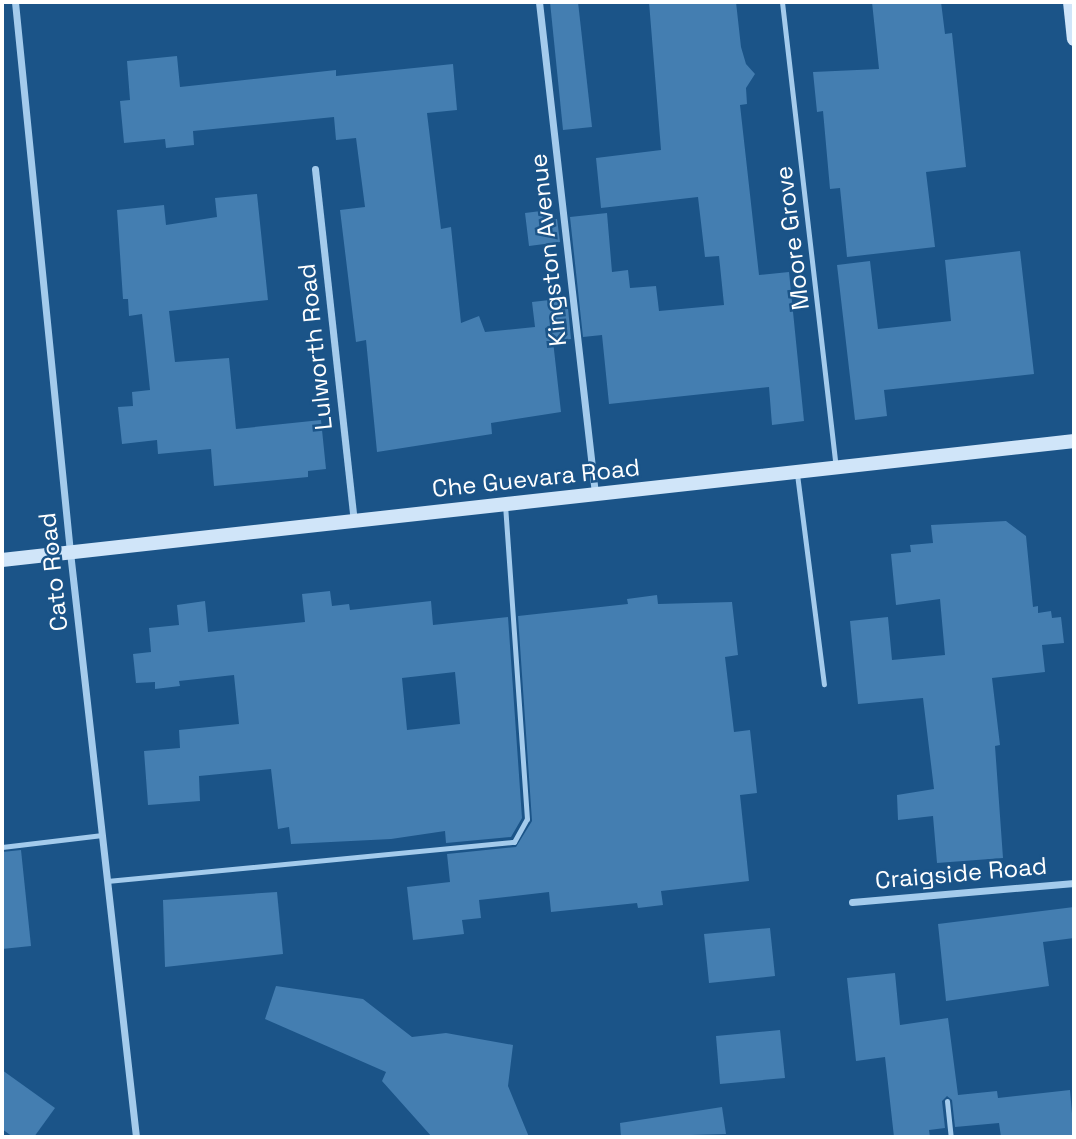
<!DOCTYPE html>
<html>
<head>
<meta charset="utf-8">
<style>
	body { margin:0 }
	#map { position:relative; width:1076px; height:1139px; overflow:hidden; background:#1b5488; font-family:"Space Grotesk",sans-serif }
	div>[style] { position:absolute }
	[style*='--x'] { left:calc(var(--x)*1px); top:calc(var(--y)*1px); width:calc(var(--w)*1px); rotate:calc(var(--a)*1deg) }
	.building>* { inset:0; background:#447eb1 }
	.lane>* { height:5px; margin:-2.5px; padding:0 2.5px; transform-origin:2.5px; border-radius:2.5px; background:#a4cbec }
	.street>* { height:7px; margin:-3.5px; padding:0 3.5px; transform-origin:3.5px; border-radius:3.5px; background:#a4cbec }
	.secondary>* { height:14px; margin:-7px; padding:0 7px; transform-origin:7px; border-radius:7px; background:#d0e5f9 }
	span { translate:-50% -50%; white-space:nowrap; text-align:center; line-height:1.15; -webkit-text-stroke:5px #1b5488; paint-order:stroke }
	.street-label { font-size:24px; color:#fff }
	.frame { position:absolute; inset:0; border:4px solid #fff; pointer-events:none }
</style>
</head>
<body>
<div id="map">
	<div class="building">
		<div style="clip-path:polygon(550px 2px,578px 2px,592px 127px,563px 130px)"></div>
		<div style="clip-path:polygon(649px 2px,736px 2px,741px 47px,746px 64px,755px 74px,746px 88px,747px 104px,740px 105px,759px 275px,789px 272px,804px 421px,772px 425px,769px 387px,609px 404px,602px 335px,583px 337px,570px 217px,607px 213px,612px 272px,628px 270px,630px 288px,656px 286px,659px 311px,724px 305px,719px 256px,705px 257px,698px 197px,601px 208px,596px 158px,661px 150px)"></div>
		<div style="clip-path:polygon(872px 2px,941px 2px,945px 34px,952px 33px,966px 167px,926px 172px,935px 247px,847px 257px,840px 188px,830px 189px,823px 111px,817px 112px,813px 72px,879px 69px)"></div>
		<div style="clip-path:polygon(177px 56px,180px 87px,336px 70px,336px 76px,453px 64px,457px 110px,427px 113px,441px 229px,451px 227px,461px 323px,479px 316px,485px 332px,535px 327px,532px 302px,567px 298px,571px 339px,553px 341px,561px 412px,491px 423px,492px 434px,377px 452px,366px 340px,356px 342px,340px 210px,365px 207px,356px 138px,336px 140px,334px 117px,193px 131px,194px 145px,166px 148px,165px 139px,124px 143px,120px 101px,130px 100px,127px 61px)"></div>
		<div style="clip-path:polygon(257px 194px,268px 300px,169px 311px,175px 362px,229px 358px,236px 429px,321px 420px,326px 469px,308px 471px,308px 477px,214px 486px,211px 449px,158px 454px,157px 440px,122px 444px,118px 407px,133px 406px,132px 392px,150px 390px,142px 314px,129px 316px,128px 299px,123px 299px,117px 210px,164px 205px,166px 225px,217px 217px,215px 198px)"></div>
		<div style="clip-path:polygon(549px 210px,550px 219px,557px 219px,560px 242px,529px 246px,525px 213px)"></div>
		<div style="clip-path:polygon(1020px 251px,1034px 374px,884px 390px,887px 416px,855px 420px,837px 265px,870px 261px,878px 329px,951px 321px,945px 260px)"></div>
		<div style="clip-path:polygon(1006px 521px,1026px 536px,1033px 607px,1038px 606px,1038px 613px,1051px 611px,1052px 618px,1061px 617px,1064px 643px,1042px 645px,1045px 672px,992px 678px,1000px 745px,995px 746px,1003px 858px,937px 863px,933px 816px,898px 820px,897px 795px,934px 789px,923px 698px,858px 704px,850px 621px,888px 617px,892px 660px,945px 655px,940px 599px,896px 605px,891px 554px,911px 552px,910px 545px,933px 543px,931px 525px)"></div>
		<div style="clip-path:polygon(evenodd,330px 591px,332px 606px,349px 604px,350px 610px,431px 601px,433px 625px,508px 617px,522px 818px,511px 837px,446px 843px,445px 831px,391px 839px,291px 844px,289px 827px,278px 829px,271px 769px,199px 776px,200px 801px,148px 805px,144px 751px,180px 748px,179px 730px,239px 724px,234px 675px,179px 681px,180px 686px,155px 689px,155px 682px,136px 683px,133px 654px,151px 652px,149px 628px,179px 625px,177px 605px,205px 601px,208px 632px,305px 622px,302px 594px,330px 591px,455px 672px,460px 724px,407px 730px,402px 678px,455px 672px)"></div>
		<div style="clip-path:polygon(657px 595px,658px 604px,732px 602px,738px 655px,725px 657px,734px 732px,750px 730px,757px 793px,740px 795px,749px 881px,661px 891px,663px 905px,638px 908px,637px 903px,551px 912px,549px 892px,479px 900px,481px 918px,462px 920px,464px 934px,413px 940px,407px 887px,450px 882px,447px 854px,516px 847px,532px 821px,518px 616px,628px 604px,627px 599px)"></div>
		<div style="clip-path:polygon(21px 850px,31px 946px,2px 949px,2px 852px)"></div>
		<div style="clip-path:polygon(277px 892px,283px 954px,165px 967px,163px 900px)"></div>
		<div style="clip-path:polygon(1074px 907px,1074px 938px,1043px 942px,1049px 986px,946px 1001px,938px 924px)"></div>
		<div style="clip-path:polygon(770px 928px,775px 976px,709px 983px,704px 934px)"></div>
		<div style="clip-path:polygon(895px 973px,900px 1025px,948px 1018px,958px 1095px,997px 1091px,998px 1098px,1070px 1090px,1074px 1137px,1001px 1137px,999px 1123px,955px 1127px,952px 1100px,947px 1096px,942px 1101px,945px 1128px,929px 1130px,930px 1137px,894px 1137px,885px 1057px,856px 1061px,847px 978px)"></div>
		<div style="clip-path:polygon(276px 986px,363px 999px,412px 1037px,446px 1033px,513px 1045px,508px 1086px,529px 1137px,432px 1137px,382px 1081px,386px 1072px,265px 1019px)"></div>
		<div style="clip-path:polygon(780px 1030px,785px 1078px,720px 1084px,716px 1036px)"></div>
		<div style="clip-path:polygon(2px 1070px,55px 1108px,34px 1137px,13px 1137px,2px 1129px)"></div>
		<div style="clip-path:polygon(722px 1107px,726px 1134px,621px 1137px,620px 1123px)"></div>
	</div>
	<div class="lane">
		<div style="--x:782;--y:2;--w:468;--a:83.4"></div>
		<div style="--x:797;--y:474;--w:212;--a:82.7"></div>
		<div style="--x:2;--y:847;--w:101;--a:-6.8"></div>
		<div style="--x:107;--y:881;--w:409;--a:-5.5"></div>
		<div style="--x:514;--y:842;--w:26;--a:-61"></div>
		<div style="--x:527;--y:819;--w:314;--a:-94"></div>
		<div style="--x:947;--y:1101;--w:36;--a:84"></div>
	</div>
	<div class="street">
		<div style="--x:15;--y:2;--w:553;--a:84.29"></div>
		<div style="--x:70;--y:552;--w:589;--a:83.56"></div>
		<div style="--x:539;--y:2;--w:495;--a:83.5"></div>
		<div style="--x:315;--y:169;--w:353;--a:83.7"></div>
		<div style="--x:852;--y:902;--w:223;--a:-4.9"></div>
	</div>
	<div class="secondary">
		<div style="--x:1070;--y:2;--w:37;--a:84"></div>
		<div style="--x:2;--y:560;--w:1079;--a:-6.33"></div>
	</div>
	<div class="street-label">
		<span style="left:792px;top:238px;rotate:-97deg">Moore Grove</span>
		<span style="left:548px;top:250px;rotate:-96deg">Kingston Avenue</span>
		<span style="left:315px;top:347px;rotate:-96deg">Lulworth Road</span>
		<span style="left:536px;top:478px;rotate:-6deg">Che Guevara Road</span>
		<span style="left:53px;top:572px;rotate:-96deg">Cato Road</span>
		<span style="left:961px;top:873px;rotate:-5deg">Craigside Road</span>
	</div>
	<div class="frame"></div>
</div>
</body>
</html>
